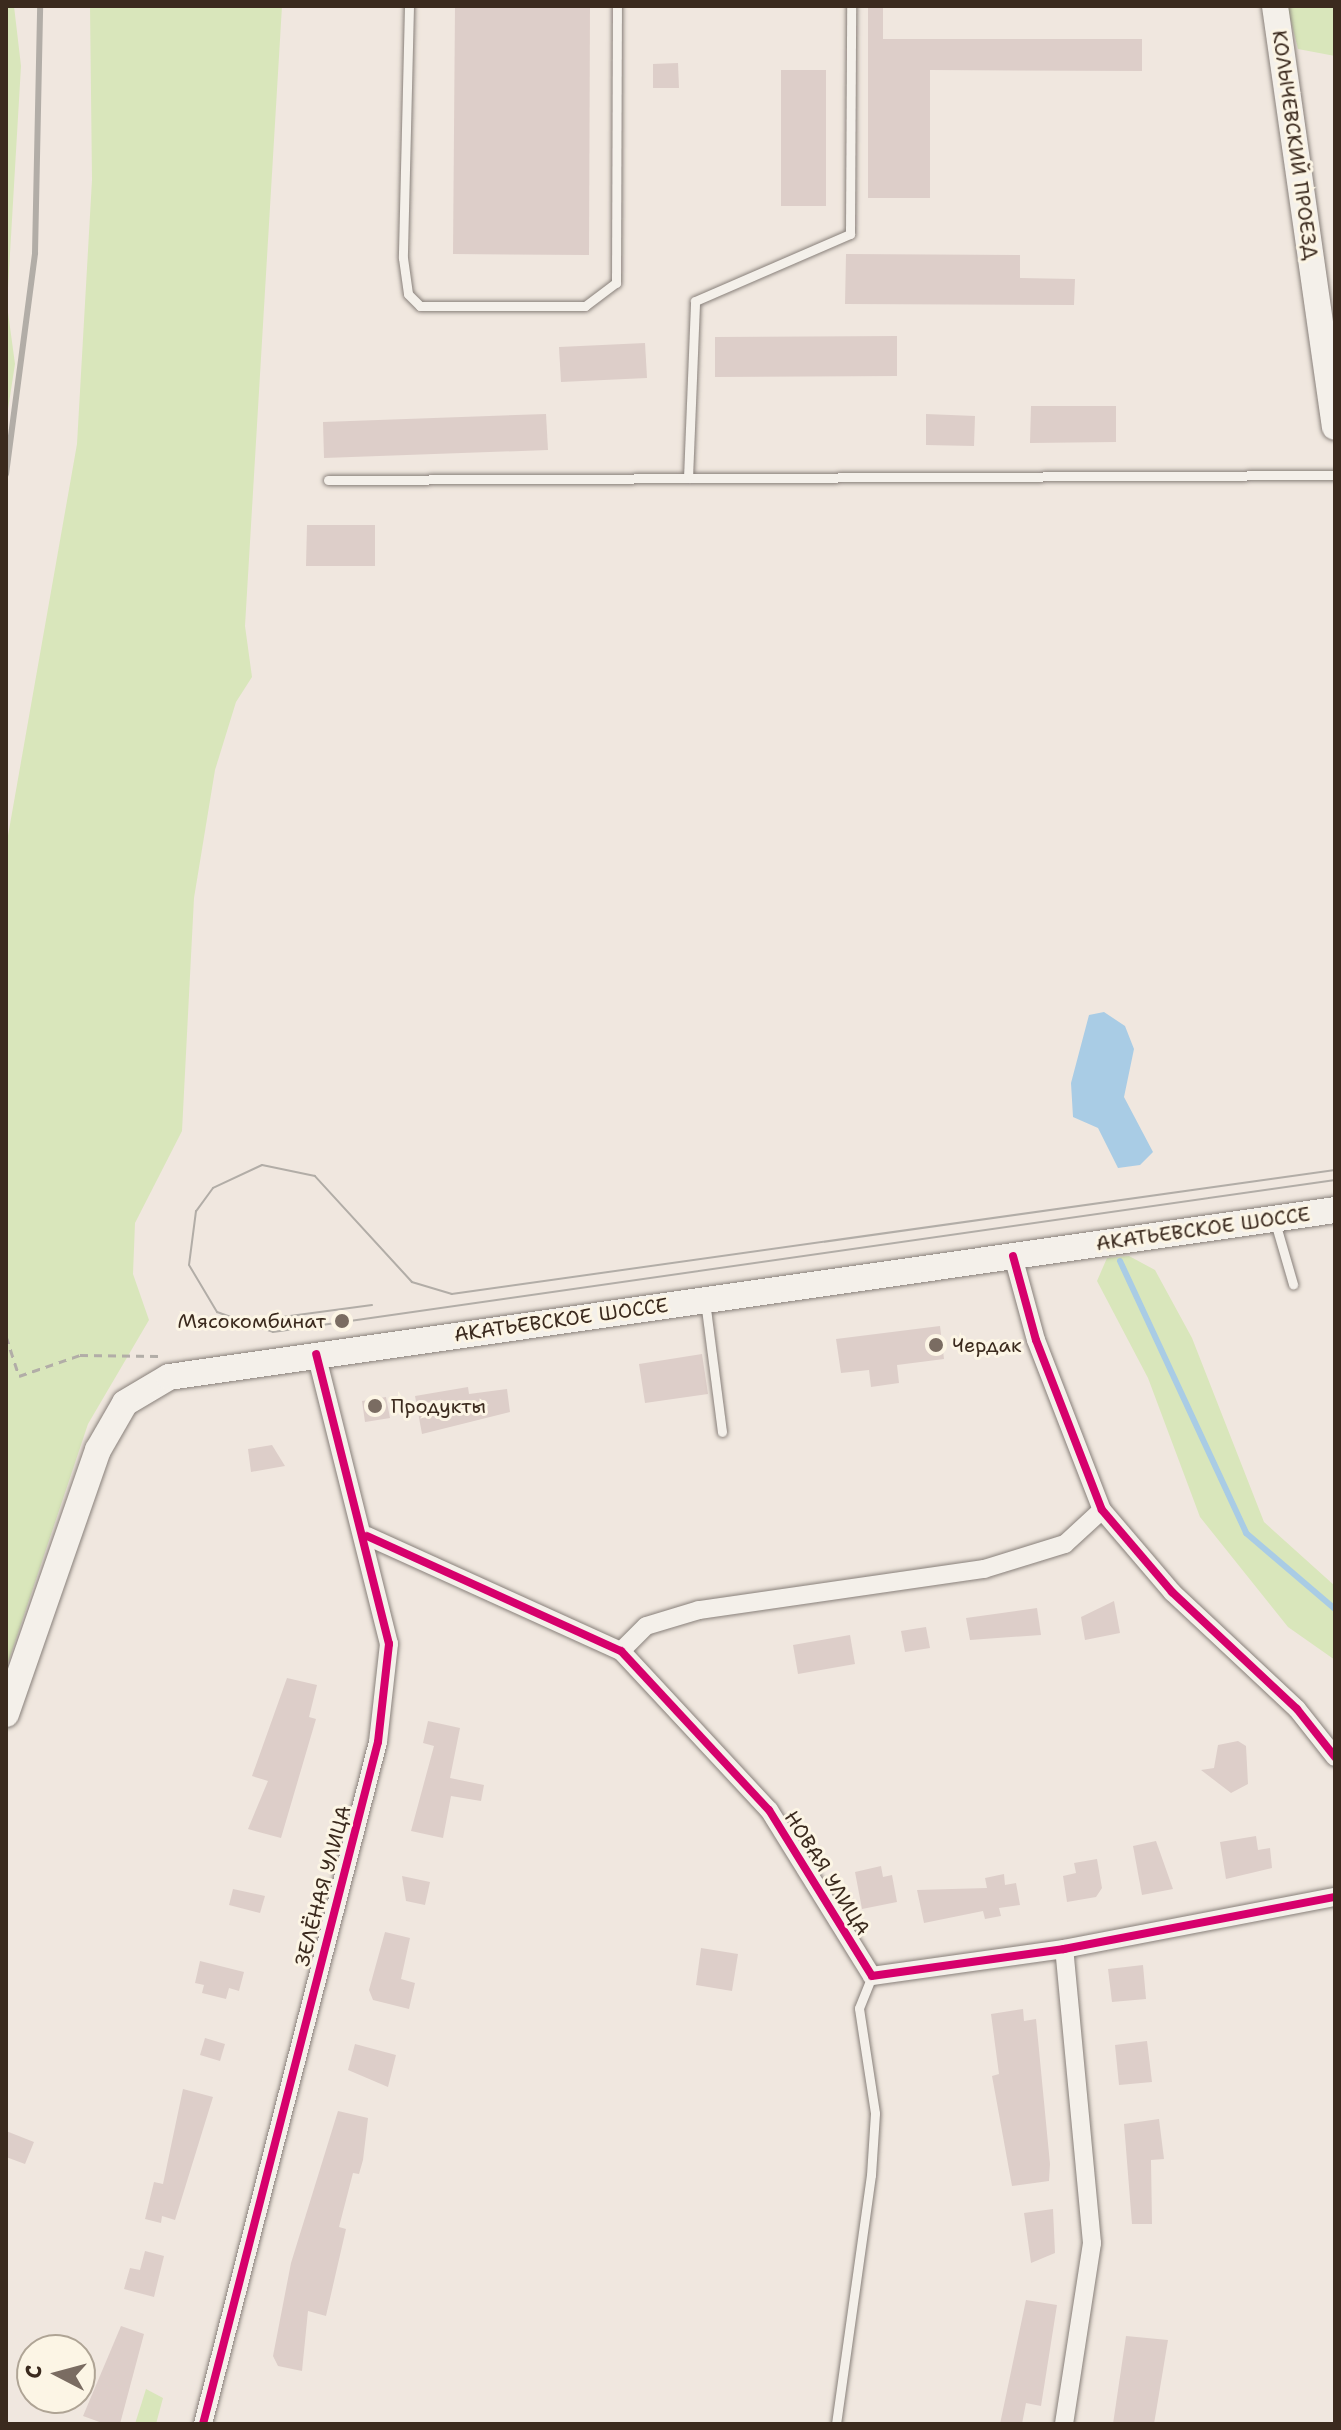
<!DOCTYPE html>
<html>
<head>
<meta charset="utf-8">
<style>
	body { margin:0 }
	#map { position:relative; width:1341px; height:2430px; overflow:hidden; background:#f0e7df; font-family:"Shantell Sans",sans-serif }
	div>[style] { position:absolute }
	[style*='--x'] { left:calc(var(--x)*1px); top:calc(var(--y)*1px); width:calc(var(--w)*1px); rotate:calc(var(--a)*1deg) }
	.green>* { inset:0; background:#d9e6bb }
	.water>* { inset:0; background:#a9cce5 }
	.stream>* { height:6px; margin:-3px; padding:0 3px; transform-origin:3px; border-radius:3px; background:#a9cce5 }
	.building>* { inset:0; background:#ddcec9 }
	.path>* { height:3px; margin-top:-1.5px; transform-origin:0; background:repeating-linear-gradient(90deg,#b2ada7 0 8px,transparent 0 14px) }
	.roads { filter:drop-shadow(0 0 2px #88807a) drop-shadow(0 0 2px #88807a) }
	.service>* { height:9px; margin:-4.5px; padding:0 4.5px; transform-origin:4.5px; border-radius:4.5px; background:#f4f0ea }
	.minor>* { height:18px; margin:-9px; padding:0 9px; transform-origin:9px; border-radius:9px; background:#f4f0ea }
	.secondary>* { height:26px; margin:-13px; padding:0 13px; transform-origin:13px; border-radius:13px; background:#f4f0ea }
	.tram>* { height:2px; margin:-1px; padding:0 1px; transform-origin:1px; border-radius:1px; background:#b2ada7 }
	.rail>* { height:6px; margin:-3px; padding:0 3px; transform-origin:3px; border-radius:3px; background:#b2ada7 }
	.cycleway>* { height:8px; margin:-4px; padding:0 4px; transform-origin:4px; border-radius:4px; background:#d6006c }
	.dots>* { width:22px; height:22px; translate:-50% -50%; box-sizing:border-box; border:4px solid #fcf5e5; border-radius:50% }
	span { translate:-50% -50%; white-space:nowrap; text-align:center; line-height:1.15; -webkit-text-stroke:6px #fcf5e5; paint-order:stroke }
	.street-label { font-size:20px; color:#3b2a1e }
	.poi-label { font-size:20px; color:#3b2a1e }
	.right { translate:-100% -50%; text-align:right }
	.left { translate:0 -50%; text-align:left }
	.frame { position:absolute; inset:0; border:8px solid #3b2a1e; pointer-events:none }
	.north { position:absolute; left:16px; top:2334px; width:80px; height:80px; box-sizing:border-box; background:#fcf5e5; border:2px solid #afa495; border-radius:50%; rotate:276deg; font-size:22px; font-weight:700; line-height:32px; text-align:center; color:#3b2a1e }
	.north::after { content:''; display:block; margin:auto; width:28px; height:36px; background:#7a6c62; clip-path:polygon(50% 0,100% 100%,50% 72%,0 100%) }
</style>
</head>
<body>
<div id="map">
	<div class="green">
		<div style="clip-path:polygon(6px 6px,14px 6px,21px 66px,7px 305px,15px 364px,6px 422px)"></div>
		<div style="clip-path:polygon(90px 6px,282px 6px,245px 626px,252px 677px,236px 702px,215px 770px,194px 898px,182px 1131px,135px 1223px,133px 1274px,149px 1320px,88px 1424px,6px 1669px,6px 847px,77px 444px,92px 180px)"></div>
		<div style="clip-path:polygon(1287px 6px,1335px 6px,1335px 56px,1298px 49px)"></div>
		<div style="clip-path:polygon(1129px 1256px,1155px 1270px,1192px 1338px,1264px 1522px,1335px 1586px,1335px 1660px,1288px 1627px,1200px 1517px,1148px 1378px,1097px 1281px,1107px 1258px)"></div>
		<div style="clip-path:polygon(146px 2389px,163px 2398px,156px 2424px,135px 2424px)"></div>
	</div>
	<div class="water">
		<div style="clip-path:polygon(1104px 1012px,1125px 1026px,1134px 1049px,1124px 1097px,1153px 1152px,1140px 1165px,1118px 1168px,1098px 1128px,1073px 1117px,1071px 1083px,1089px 1015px)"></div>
	</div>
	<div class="stream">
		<div style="--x:1120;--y:1261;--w:300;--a:65.1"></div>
		<div style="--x:1246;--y:1533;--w:117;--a:40.5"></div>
	</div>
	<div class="building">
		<div style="clip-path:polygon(455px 6px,590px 6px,589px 255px,453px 254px)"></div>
		<div style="clip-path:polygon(868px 6px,883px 6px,883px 39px,1142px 39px,1142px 71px,930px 70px,930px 198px,868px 198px)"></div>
		<div style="clip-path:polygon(678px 63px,679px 88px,653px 88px,653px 64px)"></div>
		<div style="clip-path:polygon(781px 70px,826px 70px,826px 206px,781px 206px)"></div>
		<div style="clip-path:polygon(846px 254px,1020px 255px,1020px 278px,1075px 279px,1074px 305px,845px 304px)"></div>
		<div style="clip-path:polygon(897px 336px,897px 376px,715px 377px,715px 337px)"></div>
		<div style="clip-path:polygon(645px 343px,647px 378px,561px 382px,559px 347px)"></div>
		<div style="clip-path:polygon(1031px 406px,1116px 406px,1116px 442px,1030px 443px)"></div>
		<div style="clip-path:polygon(546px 414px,548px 450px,324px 458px,323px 422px)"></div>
		<div style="clip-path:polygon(926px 414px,975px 416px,974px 446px,926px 445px)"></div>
		<div style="clip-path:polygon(307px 525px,375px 525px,375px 566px,306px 566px)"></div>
		<div style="clip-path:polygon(940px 1326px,944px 1359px,897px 1365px,899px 1383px,871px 1387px,869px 1370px,841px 1373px,836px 1339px)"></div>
		<div style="clip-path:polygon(702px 1354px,708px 1394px,645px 1403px,639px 1364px)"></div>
		<div style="clip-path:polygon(468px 1387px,469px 1394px,507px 1389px,510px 1412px,422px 1434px,415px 1396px)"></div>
		<div style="clip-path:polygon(386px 1397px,390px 1418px,365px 1422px,362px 1401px)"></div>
		<div style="clip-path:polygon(272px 1445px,285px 1466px,251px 1472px,248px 1449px)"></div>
		<div style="clip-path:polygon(1114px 1601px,1120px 1633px,1085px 1640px,1081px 1617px)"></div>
		<div style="clip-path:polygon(1037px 1608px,1041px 1635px,970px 1640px,966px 1618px)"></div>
		<div style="clip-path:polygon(926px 1627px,930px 1648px,905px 1652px,901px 1631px)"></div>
		<div style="clip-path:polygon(850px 1635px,855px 1664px,798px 1674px,793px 1645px)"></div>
		<div style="clip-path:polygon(287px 1678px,317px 1685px,309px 1717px,316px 1719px,281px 1838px,248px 1829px,268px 1781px,252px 1776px)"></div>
		<div style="clip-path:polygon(428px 1721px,460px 1728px,450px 1778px,484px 1785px,481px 1801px,451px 1796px,443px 1838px,411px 1831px,434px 1746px,423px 1743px)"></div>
		<div style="clip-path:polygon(1238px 1741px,1246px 1746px,1248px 1784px,1231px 1793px,1201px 1770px,1214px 1768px,1218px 1745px)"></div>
		<div style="clip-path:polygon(1256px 1836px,1258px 1850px,1270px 1848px,1272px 1868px,1226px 1879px,1220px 1842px)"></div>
		<div style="clip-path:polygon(1156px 1841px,1173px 1889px,1142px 1895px,1133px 1846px)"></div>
		<div style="clip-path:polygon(1097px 1859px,1102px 1888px,1096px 1897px,1067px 1902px,1063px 1876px,1076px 1873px,1074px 1863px)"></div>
		<div style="clip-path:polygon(881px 1866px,883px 1877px,892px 1875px,897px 1902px,862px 1909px,855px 1872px)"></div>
		<div style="clip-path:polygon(1004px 1874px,1005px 1885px,1016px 1883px,1020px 1905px,999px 1908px,1001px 1916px,985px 1919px,983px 1911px,924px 1923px,917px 1890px,987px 1888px,985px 1878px)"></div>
		<div style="clip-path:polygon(402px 1876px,430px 1882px,425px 1905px,406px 1901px)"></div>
		<div style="clip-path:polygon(233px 1889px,265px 1896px,260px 1913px,229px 1905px)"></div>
		<div style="clip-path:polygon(385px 1932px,410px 1938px,401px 1979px,415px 1983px,409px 2009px,373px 2000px,369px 1990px)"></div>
		<div style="clip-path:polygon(701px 1948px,738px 1954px,732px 1991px,696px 1985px)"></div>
		<div style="clip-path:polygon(200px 1961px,244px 1972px,239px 1991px,229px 1988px,226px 1999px,202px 1993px,204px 1985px,195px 1983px)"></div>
		<div style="clip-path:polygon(1143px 1965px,1146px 1999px,1112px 2002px,1108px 1969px)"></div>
		<div style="clip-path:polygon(1023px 2009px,1024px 2021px,1036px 2019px,1050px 2164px,1049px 2181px,1012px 2186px,992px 2076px,999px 2074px,991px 2014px)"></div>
		<div style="clip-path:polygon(205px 2038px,225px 2044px,220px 2061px,200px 2055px)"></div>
		<div style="clip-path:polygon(1147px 2041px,1152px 2082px,1119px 2085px,1115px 2045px)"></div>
		<div style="clip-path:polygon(355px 2044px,396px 2055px,388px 2087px,348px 2070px)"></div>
		<div style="clip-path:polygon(183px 2089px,213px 2097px,175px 2220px,162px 2216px,161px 2223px,145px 2219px,154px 2182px,163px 2184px)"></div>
		<div style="clip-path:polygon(338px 2111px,368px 2118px,363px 2160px,359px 2174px,353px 2173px,339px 2227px,346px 2229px,326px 2316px,308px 2311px,302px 2371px,278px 2366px,273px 2356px,291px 2263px)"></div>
		<div style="clip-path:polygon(1159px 2119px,1164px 2159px,1151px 2160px,1152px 2224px,1132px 2224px,1124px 2124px)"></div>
		<div style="clip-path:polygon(6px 2131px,34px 2142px,25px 2164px,6px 2157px)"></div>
		<div style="clip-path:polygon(1053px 2209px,1055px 2253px,1031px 2263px,1024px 2213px)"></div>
		<div style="clip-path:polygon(145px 2251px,164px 2256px,154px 2297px,124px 2289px,130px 2268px,140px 2270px)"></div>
		<div style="clip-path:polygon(1026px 2300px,1057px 2305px,1041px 2406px,1026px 2403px,1022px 2424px,1000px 2424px)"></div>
		<div style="clip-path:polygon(121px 2326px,144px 2334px,120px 2424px,105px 2424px,83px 2416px)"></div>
		<div style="clip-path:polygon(1126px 2336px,1168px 2340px,1154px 2424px,1113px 2424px)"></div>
	</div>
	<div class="path">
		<div style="--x:6;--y:1336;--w:42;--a:72"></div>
		<div style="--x:19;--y:1376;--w:65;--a:-19"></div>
		<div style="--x:80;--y:1355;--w:78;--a:0.7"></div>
	</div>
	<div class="roads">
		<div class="service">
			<div style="--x:409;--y:6;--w:252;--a:91.4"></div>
			<div style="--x:403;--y:258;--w:36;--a:82"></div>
			<div style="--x:408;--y:294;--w:17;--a:45"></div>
			<div style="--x:420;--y:306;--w:165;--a:0"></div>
			<div style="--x:585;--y:306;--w:39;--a:-37"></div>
			<div style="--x:616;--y:283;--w:277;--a:-89.8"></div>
			<div style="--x:688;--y:478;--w:177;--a:-87.7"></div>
			<div style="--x:695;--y:301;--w:169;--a:-23.4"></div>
			<div style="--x:850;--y:234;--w:228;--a:-89.7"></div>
			<div style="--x:328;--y:480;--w:1007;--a:-0.28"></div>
			<div style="--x:1275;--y:1222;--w:65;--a:73.8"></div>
			<div style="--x:705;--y:1301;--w:132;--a:82.6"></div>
			<div style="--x:836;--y:2424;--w:251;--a:-82"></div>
			<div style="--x:871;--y:2175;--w:62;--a:-86.3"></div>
			<div style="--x:875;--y:2113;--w:106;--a:-98.7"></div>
			<div style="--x:859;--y:2008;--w:35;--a:-68"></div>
		</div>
		<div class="minor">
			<div style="--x:1013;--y:1256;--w:87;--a:74.7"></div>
			<div style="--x:1036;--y:1340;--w:182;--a:68.8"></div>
			<div style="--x:1102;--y:1510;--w:108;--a:49.5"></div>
			<div style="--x:1172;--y:1592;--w:171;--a:43.1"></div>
			<div style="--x:1297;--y:1709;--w:61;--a:51.6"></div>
			<div style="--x:367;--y:1536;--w:279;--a:24.4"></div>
			<div style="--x:621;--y:1651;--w:217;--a:47.1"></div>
			<div style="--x:769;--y:1810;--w:195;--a:58.2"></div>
			<div style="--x:872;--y:1976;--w:194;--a:-8"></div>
			<div style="--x:1064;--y:1949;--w:276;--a:-10.9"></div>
			<div style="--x:621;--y:1651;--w:35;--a:-45"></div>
			<div style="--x:646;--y:1626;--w:55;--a:-16.8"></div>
			<div style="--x:699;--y:1610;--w:288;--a:-8.2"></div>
			<div style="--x:984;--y:1569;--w:85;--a:-17.2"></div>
			<div style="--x:1065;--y:1544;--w:50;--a:-42.6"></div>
			<div style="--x:203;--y:2424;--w:704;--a:-75.61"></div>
			<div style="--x:378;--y:1742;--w:99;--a:-83.6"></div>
			<div style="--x:389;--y:1644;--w:299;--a:-104.1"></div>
			<div style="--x:1064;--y:2424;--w:183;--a:-81.2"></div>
			<div style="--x:1092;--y:2243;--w:295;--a:-95.4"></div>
		</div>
		<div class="secondary">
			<div style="--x:1275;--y:6;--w:425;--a:81.9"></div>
			<div style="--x:6;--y:1714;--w:280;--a:-70.8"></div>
			<div style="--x:98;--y:1450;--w:54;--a:-60.1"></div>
			<div style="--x:125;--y:1403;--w:51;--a:-30.6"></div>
			<div style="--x:169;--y:1377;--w:1178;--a:-8.15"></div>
		</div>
	</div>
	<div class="tram">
		<div style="--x:1335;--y:1170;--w:892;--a:172.01"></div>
		<div style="--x:452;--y:1294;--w:42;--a:-163.3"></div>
		<div style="--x:412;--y:1282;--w:144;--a:-132.5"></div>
		<div style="--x:315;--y:1176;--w:54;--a:-168.3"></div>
		<div style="--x:262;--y:1165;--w:54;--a:154.9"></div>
		<div style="--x:213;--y:1188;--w:29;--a:126"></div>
		<div style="--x:196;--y:1211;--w:54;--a:97.4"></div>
		<div style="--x:189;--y:1265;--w:55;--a:59.2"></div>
		<div style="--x:217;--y:1312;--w:59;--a:19.7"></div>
		<div style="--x:273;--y:1332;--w:1073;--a:-8.15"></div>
		<div style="--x:260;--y:1320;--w:113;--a:-7.6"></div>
	</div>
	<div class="rail">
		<div style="--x:6;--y:474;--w:223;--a:-82.5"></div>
		<div style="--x:35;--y:253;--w:247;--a:-88.8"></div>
	</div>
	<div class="cycleway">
		<div style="--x:1013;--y:1256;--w:87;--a:74.7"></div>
		<div style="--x:1036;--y:1340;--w:182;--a:68.8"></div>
		<div style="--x:1102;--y:1510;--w:108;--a:49.5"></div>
		<div style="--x:1172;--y:1592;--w:171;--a:43.1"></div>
		<div style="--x:1297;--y:1709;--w:61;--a:51.6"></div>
		<div style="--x:367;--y:1536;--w:279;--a:24.4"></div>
		<div style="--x:621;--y:1651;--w:217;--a:47.1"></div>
		<div style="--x:769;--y:1810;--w:195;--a:58.2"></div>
		<div style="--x:872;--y:1976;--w:194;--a:-8"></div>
		<div style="--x:1064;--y:1949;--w:276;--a:-10.9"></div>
		<div style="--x:203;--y:2424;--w:704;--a:-75.61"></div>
		<div style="--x:378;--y:1742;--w:99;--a:-83.6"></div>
		<div style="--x:389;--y:1644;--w:299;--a:-104.1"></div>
	</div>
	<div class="dots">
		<div style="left:342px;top:1321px;background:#7a6c62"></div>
		<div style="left:936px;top:1345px;background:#7a6c62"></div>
		<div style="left:375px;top:1406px;background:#7a6c62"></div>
	</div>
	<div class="street-label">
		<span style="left:1295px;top:145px;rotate:82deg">КОЛЫЧЕВСКИЙ ПРОЕЗД</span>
		<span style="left:1203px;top:1229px;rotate:-8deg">АКАТЬЕВСКОЕ ШОССЕ</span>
		<span style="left:561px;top:1320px;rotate:-8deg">АКАТЬЕВСКОЕ ШОССЕ</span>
		<span style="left:827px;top:1873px;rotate:58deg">НОВАЯ УЛИЦА</span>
		<span style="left:323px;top:1886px;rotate:-75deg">ЗЕЛЁНАЯ УЛИЦА</span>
	</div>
	<div class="poi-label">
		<span class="right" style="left:326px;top:1321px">Мясокомбинат</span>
		<span class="left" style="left:952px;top:1345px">Чердак</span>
		<span class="left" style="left:391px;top:1406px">Продукты</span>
	</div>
	<div class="frame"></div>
	<div class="north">С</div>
</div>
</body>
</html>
